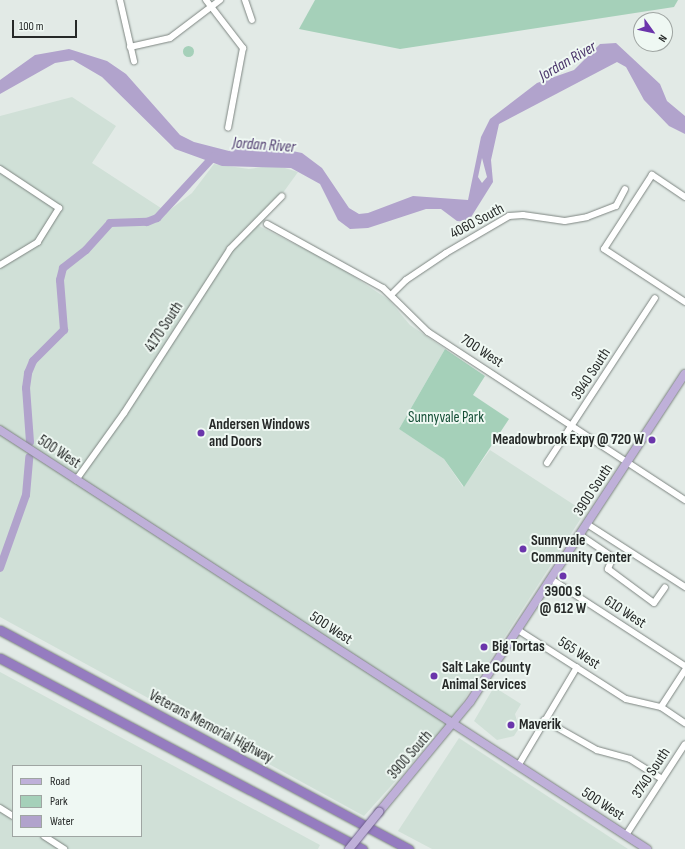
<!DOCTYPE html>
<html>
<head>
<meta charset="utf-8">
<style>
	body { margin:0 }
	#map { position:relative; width:685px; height:849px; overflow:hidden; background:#e2eae6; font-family:"Sofia Sans Condensed",sans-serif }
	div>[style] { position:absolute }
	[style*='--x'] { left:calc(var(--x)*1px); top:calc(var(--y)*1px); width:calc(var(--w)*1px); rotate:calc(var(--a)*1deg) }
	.built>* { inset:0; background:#d0e0d7 }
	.green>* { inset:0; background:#a5d0b9 }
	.round { border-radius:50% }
	.water>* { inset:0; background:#b1a3cc }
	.river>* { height:8px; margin:-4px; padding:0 4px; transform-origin:4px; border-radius:4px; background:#b1a3cc }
	.roads { filter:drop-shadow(0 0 1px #7d8581) drop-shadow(0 0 1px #7d8581) }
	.minor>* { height:6px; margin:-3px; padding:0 3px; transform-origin:3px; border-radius:3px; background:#fff }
	.major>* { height:8px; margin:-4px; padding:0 4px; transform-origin:4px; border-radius:4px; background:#bfb0d9 }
	.highway>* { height:9px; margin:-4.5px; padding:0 4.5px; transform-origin:4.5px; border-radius:4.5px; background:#957cc0 }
	.bridges { filter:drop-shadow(0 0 1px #6e5f8b) drop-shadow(0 0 1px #6e5f8b) }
	.major-bridge>* { height:8px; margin:-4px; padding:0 4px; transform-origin:4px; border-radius:4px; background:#bfb0d9 }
	.dots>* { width:11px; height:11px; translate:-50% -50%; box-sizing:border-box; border:2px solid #eff8f3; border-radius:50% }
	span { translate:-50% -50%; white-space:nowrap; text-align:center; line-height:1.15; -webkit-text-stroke:4px #eff8f3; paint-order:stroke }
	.street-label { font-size:15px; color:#262928 }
	.park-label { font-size:15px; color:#144e36 }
	.poi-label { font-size:15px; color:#262928; font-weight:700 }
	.left { translate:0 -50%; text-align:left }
	.right { translate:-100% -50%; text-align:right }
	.water-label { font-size:16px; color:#4b366b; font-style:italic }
	.legend { position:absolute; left:12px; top:765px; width:130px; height:72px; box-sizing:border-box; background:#eff8f3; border:1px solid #9fa5a2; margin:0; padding:5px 7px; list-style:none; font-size:12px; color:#262928 }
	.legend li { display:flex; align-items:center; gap:8px; height:20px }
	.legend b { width:20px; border:1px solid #9fa5a2 }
	.north { position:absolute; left:633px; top:12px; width:40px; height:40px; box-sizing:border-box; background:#eff8f3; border:1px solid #9fa5a2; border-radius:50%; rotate:123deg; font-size:11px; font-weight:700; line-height:16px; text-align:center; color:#262928 }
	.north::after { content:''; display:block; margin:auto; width:14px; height:18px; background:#6b35ab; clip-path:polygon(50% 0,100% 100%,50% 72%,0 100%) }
	.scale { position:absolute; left:12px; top:20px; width:65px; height:18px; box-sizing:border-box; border:2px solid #262928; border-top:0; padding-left:5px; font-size:12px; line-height:14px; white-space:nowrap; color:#262928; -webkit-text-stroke:3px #eff8f3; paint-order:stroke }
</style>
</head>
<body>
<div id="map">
	<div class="built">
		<div style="clip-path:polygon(72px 97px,116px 126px,92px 163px,167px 212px,192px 193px,214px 164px,249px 169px,275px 165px,298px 172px,259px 226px,338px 266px,389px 300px,410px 325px,445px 349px,399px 429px,444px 459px,463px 487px,490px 450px,585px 512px,453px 717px,364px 816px,0 617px,0 116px)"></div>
		<div style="clip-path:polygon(evenodd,0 672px,320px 845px,318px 849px,0 849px,0 672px,13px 766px,141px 766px,141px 836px,13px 836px,13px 766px)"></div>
		<div style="clip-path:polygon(494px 687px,521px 704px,515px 714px,519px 728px,514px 736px,497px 740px,474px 721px)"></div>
		<div style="clip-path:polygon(459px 738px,628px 849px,432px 849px,398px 831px)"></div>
	</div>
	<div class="green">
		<div style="clip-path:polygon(315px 0,678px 0,674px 7px,400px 49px,299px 29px)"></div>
		<div class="round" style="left:182.5px;top:45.5px;width:11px;height:11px"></div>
		<div style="clip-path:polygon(445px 349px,485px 376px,473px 395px,509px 419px,464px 487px,444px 459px,399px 429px)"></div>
	</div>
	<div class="water">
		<div style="clip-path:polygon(evenodd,616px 43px,660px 84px,667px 101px,685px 116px,685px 134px,669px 126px,644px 100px,626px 67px,617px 62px,499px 124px,491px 160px,493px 182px,468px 222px,457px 221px,441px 209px,426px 209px,368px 228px,350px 229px,338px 220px,320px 184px,291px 168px,222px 166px,175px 149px,102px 77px,73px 60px,55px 63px,0 94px,0 80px,35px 55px,69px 49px,107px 61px,126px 74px,180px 135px,194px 142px,229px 151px,254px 143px,302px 153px,322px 168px,349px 208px,359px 214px,368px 213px,413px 196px,468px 200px,481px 137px,490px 119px,537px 83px,574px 70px,600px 44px,616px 43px,482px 158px,487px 177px,482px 183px,478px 177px,482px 158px)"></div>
	</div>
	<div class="river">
		<div style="--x:30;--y:442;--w:54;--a:-94.2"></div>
		<div style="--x:26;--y:388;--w:15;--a:-82"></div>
		<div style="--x:28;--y:373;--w:13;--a:-67"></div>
		<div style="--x:33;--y:361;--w:44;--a:-45"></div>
		<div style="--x:64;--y:330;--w:50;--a:-94.6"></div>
		<div style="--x:60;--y:280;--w:12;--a:-76"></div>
		<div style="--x:63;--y:268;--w:29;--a:-38"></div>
		<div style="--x:86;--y:250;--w:36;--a:-48"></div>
		<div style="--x:110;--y:223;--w:37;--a:-2"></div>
		<div style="--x:147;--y:222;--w:11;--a:-22"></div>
		<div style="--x:157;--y:218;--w:84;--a:-47.4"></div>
		<div style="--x:0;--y:568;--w:77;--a:-70.4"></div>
		<div style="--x:26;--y:495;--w:38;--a:-85"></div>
	</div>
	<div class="roads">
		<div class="minor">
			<div style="--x:120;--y:0;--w:63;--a:77.1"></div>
			<div style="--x:206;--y:0;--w:61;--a:52.4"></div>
			<div style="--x:243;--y:48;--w:81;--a:100.6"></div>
			<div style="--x:245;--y:0;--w:21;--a:71"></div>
			<div style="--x:130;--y:47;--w:41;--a:-12.7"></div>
			<div style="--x:170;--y:38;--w:63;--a:-37.2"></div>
			<div style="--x:0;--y:169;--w:71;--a:33.5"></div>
			<div style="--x:59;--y:208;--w:40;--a:122"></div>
			<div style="--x:38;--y:242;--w:44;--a:148.8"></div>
			<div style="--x:685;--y:197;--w:40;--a:-146"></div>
			<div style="--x:652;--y:175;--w:88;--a:123"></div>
			<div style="--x:604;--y:249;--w:97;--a:33.2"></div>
			<div style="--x:267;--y:224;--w:132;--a:28.9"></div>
			<div style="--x:383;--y:288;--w:63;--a:44.4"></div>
			<div style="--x:428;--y:332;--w:307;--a:33.2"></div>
			<div style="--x:392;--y:294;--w:20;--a:-45"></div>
			<div style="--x:406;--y:280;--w:48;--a:-34"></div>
			<div style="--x:446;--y:253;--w:73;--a:-30.4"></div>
			<div style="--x:509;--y:216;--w:14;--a:-4"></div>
			<div style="--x:523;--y:215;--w:42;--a:8.1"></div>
			<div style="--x:565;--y:221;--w:22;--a:-10"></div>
			<div style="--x:587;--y:217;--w:31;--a:-21"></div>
			<div style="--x:616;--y:206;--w:19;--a:-62"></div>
			<div style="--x:547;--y:463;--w:197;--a:-56.8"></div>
			<div style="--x:76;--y:480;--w:82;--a:-54.4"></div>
			<div style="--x:124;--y:413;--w:195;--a:-57.1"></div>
			<div style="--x:230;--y:249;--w:74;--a:-45.5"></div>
			<div style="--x:587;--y:524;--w:117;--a:32.7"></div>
			<div style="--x:580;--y:535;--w:40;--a:34"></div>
			<div style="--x:613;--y:557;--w:13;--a:113"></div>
			<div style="--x:608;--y:569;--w:57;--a:36.5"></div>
			<div style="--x:654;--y:603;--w:19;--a:-55"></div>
			<div style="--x:551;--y:579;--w:160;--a:33"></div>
			<div style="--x:518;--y:630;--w:128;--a:32.6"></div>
			<div style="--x:626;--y:699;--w:36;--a:13"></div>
			<div style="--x:661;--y:707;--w:29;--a:34"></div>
			<div style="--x:661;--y:707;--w:44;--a:-57"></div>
			<div style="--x:544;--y:720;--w:61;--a:29.5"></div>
			<div style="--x:597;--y:750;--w:34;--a:15"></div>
			<div style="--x:630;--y:759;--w:38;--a:32"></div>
			<div style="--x:518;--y:766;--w:115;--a:-59.2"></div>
			<div style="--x:0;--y:808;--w:15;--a:32"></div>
			<div style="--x:626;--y:835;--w:108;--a:-57"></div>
			<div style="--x:44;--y:836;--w:24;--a:33"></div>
		</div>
		<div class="major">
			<div style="--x:0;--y:430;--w:771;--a:32.93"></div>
			<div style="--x:379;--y:812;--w:143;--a:-50.4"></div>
			<div style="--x:470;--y:702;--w:392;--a:-56.8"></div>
		</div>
		<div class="highway">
			<div style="--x:0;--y:630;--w:464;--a:28.2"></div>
			<div style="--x:0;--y:658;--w:410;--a:27.8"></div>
		</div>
	</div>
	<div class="bridges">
		<div class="major-bridge">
			<div style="--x:349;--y:849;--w:48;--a:-51"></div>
		</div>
	</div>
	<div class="dots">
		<div style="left:201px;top:433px;background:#6b35ab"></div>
		<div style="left:652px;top:440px;background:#6b35ab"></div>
		<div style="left:523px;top:549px;background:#6b35ab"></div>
		<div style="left:563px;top:576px;background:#6b35ab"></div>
		<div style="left:484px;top:647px;background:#6b35ab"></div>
		<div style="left:434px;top:676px;background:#6b35ab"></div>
		<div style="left:511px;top:725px;background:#6b35ab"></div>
	</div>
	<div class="street-label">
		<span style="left:477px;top:221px;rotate:-28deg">4060 South</span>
		<span style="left:164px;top:327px;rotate:-57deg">4170 South</span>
		<span style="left:482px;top:351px;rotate:33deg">700 West</span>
		<span style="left:591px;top:374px;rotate:-57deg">3940 South</span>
		<span style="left:59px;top:452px;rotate:33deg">500 West</span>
		<span style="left:593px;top:490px;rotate:-57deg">3900 South</span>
		<span style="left:625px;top:612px;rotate:33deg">610 West</span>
		<span style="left:331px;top:628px;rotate:33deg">500 West</span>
		<span style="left:579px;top:653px;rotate:33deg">565 West</span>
		<span style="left:211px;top:727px;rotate:28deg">Veterans Memorial Highway</span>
		<span style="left:410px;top:755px;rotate:-49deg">3900 South</span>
		<span style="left:651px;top:773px;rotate:-57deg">3740 South</span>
		<span style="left:603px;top:804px;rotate:33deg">500 West</span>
	</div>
	<div class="park-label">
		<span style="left:446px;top:418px">Sunnyvale Park</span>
	</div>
	<div class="poi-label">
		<span class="left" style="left:209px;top:433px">Andersen Windows<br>and Doors</span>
		<span class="right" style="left:644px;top:440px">Meadowbrook Expy @ 720 W</span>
		<span class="left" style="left:531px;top:549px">Sunnyvale<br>Community Center</span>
		<span style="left:563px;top:600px">3900 S<br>@ 612 W</span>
		<span class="left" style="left:492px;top:647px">Big Tortas</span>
		<span class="left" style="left:442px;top:676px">Salt Lake County<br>Animal Services</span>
		<span class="left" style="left:519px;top:725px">Maverik</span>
	</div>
	<div class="water-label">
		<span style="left:568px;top:62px;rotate:-30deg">Jordan River</span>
		<span style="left:264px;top:146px;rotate:4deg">Jordan River</span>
	</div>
	<ul class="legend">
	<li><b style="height:5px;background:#bfb0d9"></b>Road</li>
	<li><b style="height:11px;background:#a5d0b9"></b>Park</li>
	<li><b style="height:11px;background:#b1a3cc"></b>Water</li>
	</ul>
	<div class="north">N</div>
	<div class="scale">100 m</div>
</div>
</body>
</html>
